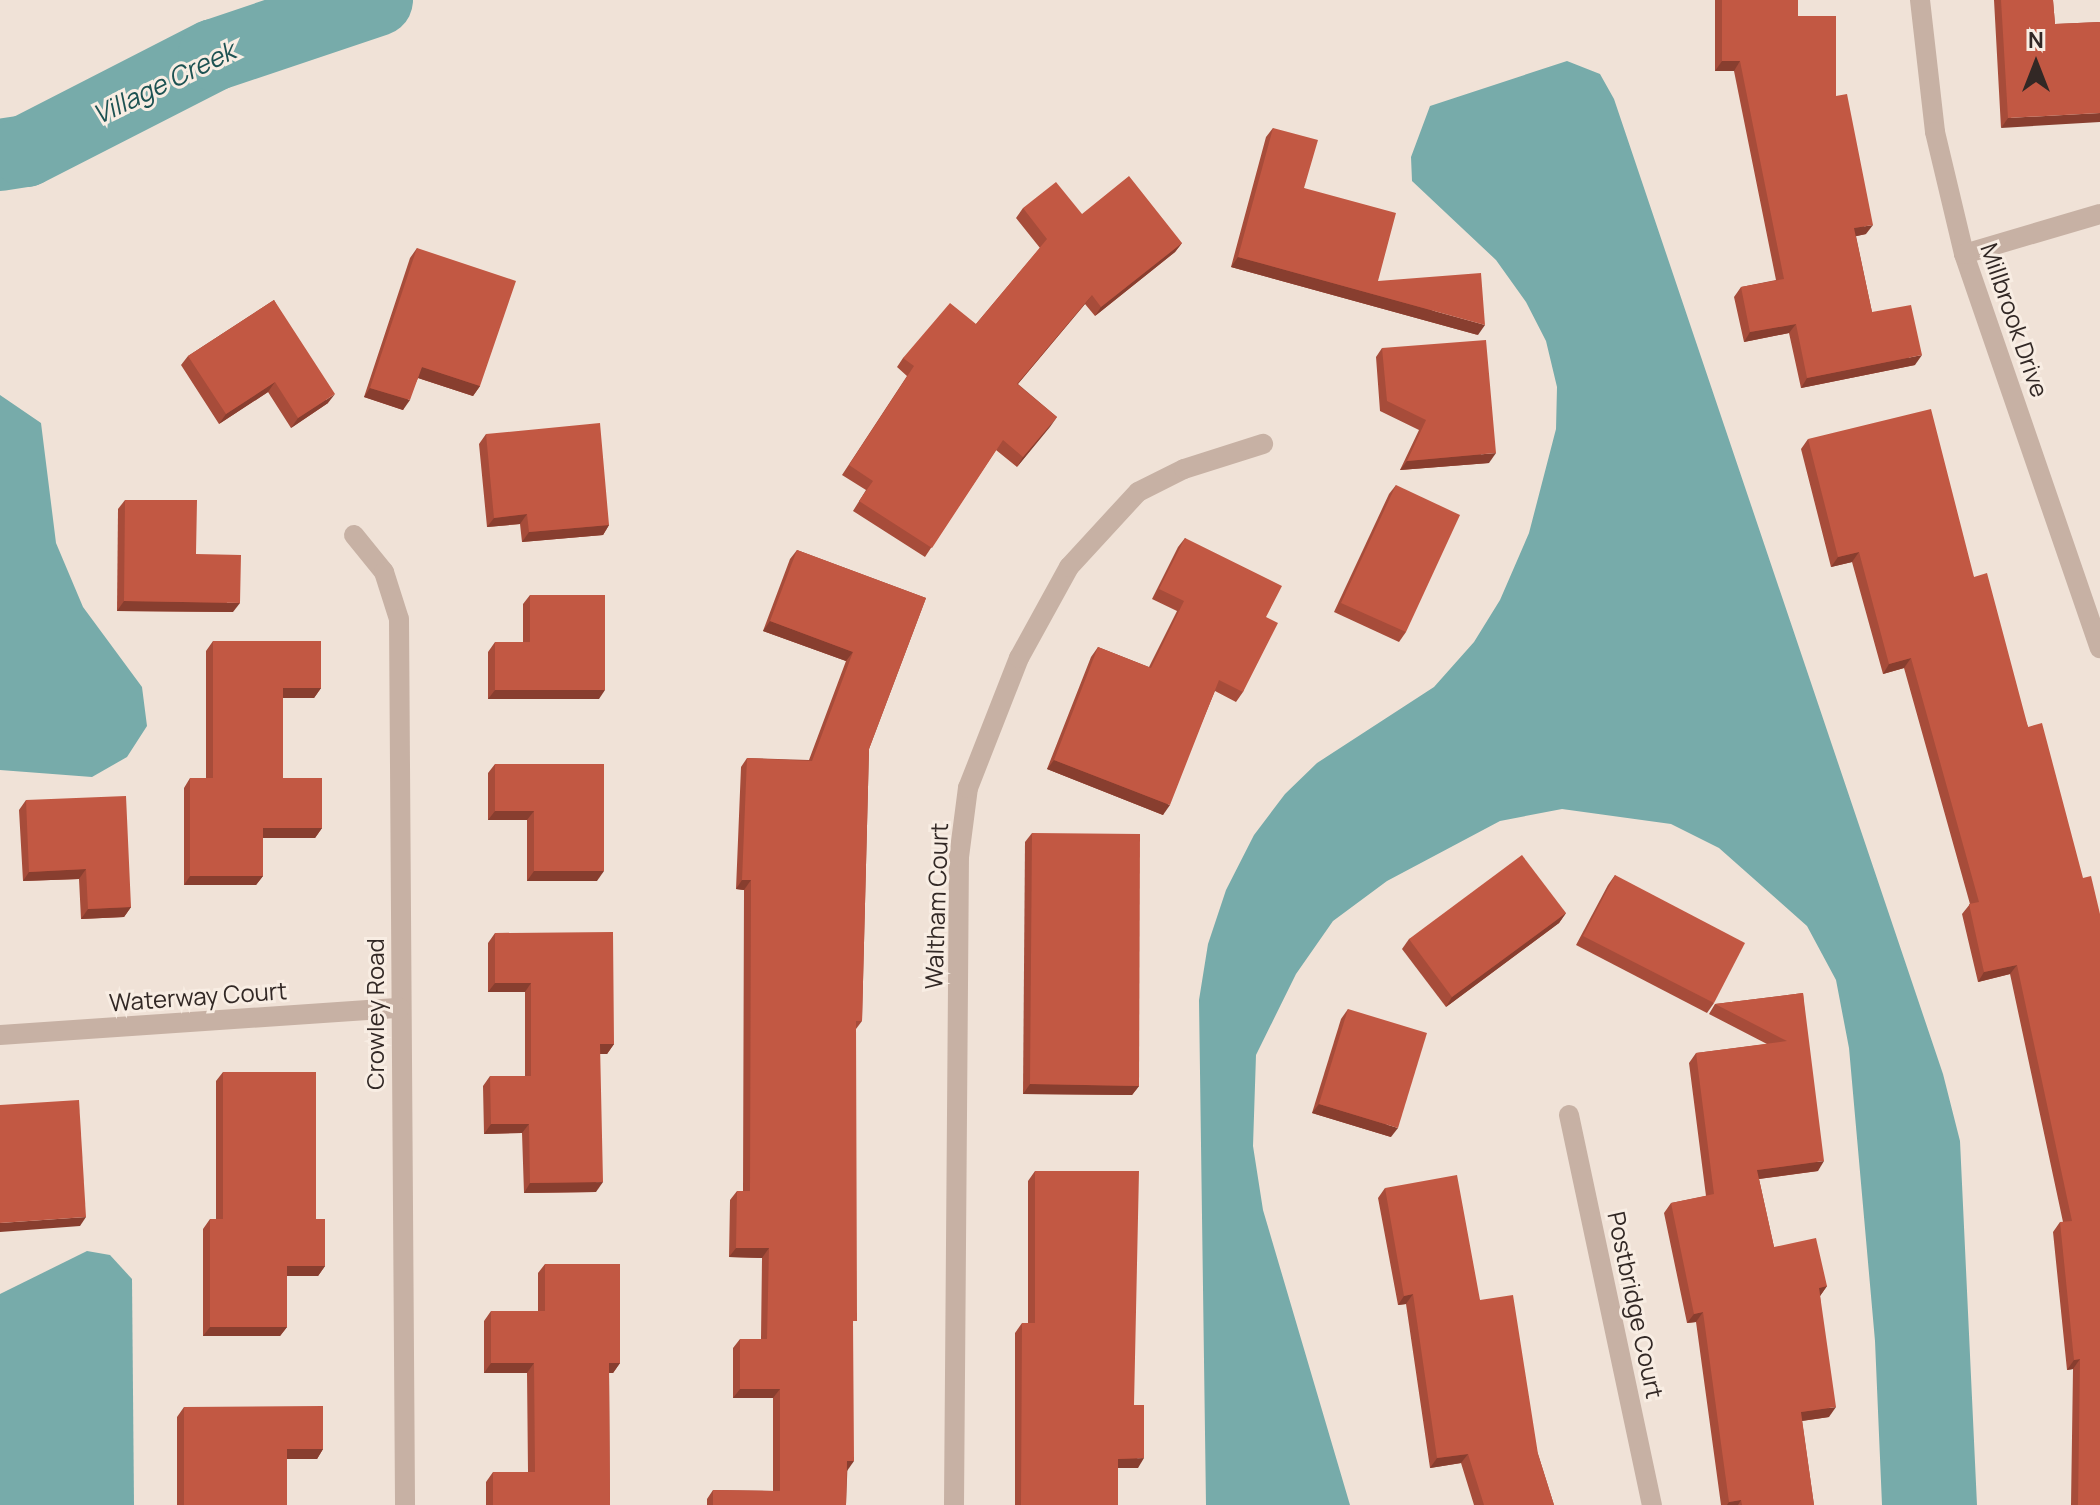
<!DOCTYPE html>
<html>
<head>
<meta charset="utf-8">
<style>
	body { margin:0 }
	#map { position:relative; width:2100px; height:1505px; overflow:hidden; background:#f0e2d7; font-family:Manrope,sans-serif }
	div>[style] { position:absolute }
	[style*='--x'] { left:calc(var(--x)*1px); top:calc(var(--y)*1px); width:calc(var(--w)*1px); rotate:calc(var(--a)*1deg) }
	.water>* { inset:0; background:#77abaa }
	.river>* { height:72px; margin:-36px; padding:0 36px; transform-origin:36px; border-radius:36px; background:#77abaa }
	.minor>* { height:20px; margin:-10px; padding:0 10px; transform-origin:10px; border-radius:10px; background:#c7b1a4 }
	.wall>* { inset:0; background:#a74c3a }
	.shaded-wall>* { inset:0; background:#883e2f }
	.building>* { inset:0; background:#c25843 }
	span { translate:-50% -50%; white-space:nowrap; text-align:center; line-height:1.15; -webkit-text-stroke:6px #f8ede3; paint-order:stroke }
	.street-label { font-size:24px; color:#322825 }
	.water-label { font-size:26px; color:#1d5252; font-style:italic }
	.north { position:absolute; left:1996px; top:24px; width:80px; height:80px; -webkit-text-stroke:6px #f8ede3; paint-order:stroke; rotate:0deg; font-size:22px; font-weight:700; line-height:32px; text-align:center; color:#322825 }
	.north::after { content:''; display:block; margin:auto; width:28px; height:36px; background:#322825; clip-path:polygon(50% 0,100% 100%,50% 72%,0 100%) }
</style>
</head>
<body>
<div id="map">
	<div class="water">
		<div style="clip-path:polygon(1567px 61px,1600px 74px,1614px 99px,1943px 1074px,1960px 1141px,1977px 1505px,1882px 1505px,1875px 1341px,1849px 1048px,1836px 980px,1807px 926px,1719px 848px,1671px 824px,1562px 809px,1500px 821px,1387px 881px,1333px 921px,1296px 974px,1256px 1055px,1253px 1146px,1263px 1210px,1350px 1505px,1206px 1505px,1199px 1000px,1208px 944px,1226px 890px,1254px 835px,1285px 794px,1317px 763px,1434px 687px,1474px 642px,1500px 600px,1529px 533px,1556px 429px,1557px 387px,1546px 341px,1526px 302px,1496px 260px,1412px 181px,1411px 157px,1430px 106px)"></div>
		<div style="clip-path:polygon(0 395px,41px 423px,56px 543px,83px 607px,142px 687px,147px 726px,127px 757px,92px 777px,0 770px)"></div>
		<div style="clip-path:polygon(87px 1251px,110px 1255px,132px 1279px,134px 1505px,0 1505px,0 1294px)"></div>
	</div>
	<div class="river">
		<div style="--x:0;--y:155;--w:26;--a:-9"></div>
		<div style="--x:26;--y:151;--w:211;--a:-27.1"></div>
		<div style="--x:214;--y:55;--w:172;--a:-18.6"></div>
	</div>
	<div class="minor">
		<div style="--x:1920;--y:0;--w:133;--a:83.5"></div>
		<div style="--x:1935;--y:132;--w:125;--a:76.6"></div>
		<div style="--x:1964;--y:254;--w:417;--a:71"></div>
		<div style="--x:1964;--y:254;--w:142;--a:-16.4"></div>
		<div style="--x:354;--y:535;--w:48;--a:51"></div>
		<div style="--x:384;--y:572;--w:49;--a:72.3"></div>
		<div style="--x:399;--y:619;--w:886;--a:89.61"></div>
		<div style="--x:0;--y:1035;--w:401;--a:-3.9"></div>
		<div style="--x:1569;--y:1115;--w:399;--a:78"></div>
		<div style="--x:954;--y:1505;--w:648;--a:-89.56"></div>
		<div style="--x:959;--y:857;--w:70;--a:-82.6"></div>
		<div style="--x:968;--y:788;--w:140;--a:-68.6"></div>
		<div style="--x:1019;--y:658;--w:104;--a:-61.2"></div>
		<div style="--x:1069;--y:567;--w:102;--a:-47.4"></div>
		<div style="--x:1138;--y:492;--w:51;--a:-26.6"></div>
		<div style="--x:1184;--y:469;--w:83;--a:-17.6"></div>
	</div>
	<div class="wall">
		<div style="clip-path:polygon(1715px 0,1798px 0,1798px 16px,1836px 96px,1866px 234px,1856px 236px,1872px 312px,1915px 365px,1801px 388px,1789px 333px,1744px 342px,1734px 297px,1741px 287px,1776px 280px,1734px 71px,1715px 71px)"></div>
		<div style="clip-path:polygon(1994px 0,2053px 0,2055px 24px,2100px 22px,2001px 128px)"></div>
		<div style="clip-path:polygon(1273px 128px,1304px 188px,1378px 281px,1478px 335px,1231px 267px,1266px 137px)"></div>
		<div style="clip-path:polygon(1023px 208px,1082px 214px,1182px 243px,1175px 252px,1095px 316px,1085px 304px,1018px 384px,1057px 417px,1017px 467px,996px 450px,925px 557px,853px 511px,866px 490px,842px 475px,907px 376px,897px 367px,903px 358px,976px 324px,1040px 248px,1016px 218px)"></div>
		<div style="clip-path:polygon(417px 248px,480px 386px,473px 396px,418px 378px,403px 410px,364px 397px,410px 258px)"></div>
		<div style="clip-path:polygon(274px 300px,328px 403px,291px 428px,268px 392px,219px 424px,181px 365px,188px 356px)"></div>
		<div style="clip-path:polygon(1382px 348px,1489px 463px,1400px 470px,1419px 430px,1380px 411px,1376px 357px)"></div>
		<div style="clip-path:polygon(486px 434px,609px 525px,603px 535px,522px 542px,520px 524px,487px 527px,479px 444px)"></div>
		<div style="clip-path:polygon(1808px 439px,1974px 577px,2028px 727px,2100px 1505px,2071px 1505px,2073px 1369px,2067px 1370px,2053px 1232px,2060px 1222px,2063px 1222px,2010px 974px,1978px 982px,1962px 914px,1970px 904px,1904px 668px,1883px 674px,1852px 562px,1831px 567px,1801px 449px)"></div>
		<div style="clip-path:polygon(1396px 485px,1406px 632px,1399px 642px,1334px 612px,1389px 494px)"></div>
		<div style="clip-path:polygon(125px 500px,196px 554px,233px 612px,117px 611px,118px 509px)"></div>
		<div style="clip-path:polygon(1185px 538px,1266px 617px,1243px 692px,1236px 702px,1215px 691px,1163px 815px,1047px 769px,1091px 657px,1098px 647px,1149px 667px,1177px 611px,1152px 599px,1178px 547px)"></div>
		<div style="clip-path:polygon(797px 550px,926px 598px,869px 749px,862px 1021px,856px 1029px,853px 1327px,846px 1505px,707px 1505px,707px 1499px,713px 1490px,773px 1491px,773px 1398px,733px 1398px,733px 1348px,740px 1339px,761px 1339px,762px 1258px,729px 1257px,730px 1200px,737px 1191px,743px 1191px,744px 890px,736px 889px,741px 767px,747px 758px,809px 760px,846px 661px,763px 631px,790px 559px)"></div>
		<div style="clip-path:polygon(530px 595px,599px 699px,488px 699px,488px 652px,495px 642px,523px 642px,523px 604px)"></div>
		<div style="clip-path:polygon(213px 641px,321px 688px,314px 698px,283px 698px,283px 778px,322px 828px,315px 838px,263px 838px,263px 876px,256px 885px,184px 885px,184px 788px,190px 778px,206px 778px,206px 651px)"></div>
		<div style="clip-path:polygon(495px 764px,597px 881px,527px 881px,527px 820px,488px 820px,488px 773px)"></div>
		<div style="clip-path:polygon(26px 800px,131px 907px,124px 917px,81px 919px,79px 879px,23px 881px,19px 810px)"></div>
		<div style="clip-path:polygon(1032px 833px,1139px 1086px,1132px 1095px,1023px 1094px,1025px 842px)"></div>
		<div style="clip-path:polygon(1615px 875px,1714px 1003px,1707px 1013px,1576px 945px,1608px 885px)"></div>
		<div style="clip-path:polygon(1566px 913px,1559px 923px,1446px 1007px,1402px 949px,1409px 939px)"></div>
		<div style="clip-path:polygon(495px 933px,614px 1044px,607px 1054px,600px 1054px,596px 1192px,524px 1193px,522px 1133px,484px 1134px,483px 1086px,490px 1076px,525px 1076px,525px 992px,488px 992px,488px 943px)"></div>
		<div style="clip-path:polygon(1803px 993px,1818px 1171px,1759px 1179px,1774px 1247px,1827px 1286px,1820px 1296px,1829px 1417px,1802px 1421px,1814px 1505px,1721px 1505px,1696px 1322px,1687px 1323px,1664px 1213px,1671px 1203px,1706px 1196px,1689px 1063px,1696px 1053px,1767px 1044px,1709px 1014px,1715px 1004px)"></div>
		<div style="clip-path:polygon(1348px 1009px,1391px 1137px,1312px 1113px,1341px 1019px)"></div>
		<div style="clip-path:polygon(223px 1072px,316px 1219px,325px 1266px,318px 1276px,287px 1276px,287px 1327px,280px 1336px,203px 1336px,203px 1229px,210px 1219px,216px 1219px,216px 1081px)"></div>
		<div style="clip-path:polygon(1035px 1171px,1134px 1405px,1138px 1468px,1118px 1468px,1118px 1505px,1015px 1505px,1015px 1333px,1022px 1323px,1028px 1323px,1028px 1181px)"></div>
		<div style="clip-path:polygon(1385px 1188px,1480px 1300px,1538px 1454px,1554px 1505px,1474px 1505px,1461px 1463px,1430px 1468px,1406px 1304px,1398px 1305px,1378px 1198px)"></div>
		<div style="clip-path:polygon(545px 1264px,620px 1363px,613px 1373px,609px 1373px,610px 1505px,486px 1505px,486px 1482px,493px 1472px,528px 1472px,527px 1373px,484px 1373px,484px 1321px,491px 1311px,538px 1311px,538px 1273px)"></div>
		<div style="clip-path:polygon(184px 1407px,323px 1449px,317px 1459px,287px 1459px,287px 1505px,177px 1505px,177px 1417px)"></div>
	</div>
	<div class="shaded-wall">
		<div style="clip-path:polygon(1722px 61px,1740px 61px,1734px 71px,1715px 71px)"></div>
		<div style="clip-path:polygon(2100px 113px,2100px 122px,2001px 128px,2008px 118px)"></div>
		<div style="clip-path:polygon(1873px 225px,1866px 234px,1848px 238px,1854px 228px)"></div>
		<div style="clip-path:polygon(1182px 243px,1175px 252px,1095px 316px,1101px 307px)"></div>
		<div style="clip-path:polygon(1238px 257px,1485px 325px,1478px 335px,1231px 267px)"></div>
		<div style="clip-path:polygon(1092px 295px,1085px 304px,1010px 393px,1017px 384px)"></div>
		<div style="clip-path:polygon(1796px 324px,1789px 333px,1744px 342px,1750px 332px)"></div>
		<div style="clip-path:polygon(1922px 355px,1915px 365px,1801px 388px,1807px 378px)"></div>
		<div style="clip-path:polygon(422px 367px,480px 386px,473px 396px,415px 377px)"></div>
		<div style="clip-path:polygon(275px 382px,268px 392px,219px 424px,226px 414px)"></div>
		<div style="clip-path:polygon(370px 388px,410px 400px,403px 410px,364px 397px)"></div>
		<div style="clip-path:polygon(335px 394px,328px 403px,291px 428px,298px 418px)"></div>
		<div style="clip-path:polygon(1057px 417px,1050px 427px,1017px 467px,1023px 457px)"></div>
		<div style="clip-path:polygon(1496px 453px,1489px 463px,1400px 470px,1407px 461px)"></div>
		<div style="clip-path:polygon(527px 514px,520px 524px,487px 527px,494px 518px)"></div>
		<div style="clip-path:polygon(609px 525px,603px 535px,522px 542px,529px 532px)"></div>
		<div style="clip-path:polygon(1859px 552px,1852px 562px,1831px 567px,1838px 557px)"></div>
		<div style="clip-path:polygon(124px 601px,240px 603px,233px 612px,117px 611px)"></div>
		<div style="clip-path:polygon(770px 621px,853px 652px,846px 661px,763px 631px)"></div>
		<div style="clip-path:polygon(1911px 658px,1904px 668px,1883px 674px,1889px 664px)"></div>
		<div style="clip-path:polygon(283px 688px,321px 688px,314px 698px,276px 698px)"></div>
		<div style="clip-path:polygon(495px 690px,605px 690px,599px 699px,488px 699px)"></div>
		<div style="clip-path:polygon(1054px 760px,1170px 805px,1163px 815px,1047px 769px)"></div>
		<div style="clip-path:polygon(495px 811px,534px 811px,527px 820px,488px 820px)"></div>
		<div style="clip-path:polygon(263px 828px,322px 828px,315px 838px,256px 838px)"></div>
		<div style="clip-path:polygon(86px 869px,79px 879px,23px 881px,29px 872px)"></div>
		<div style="clip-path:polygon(534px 871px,604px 871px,597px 881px,527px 881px)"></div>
		<div style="clip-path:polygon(190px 876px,263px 876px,256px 885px,184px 885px)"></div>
		<div style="clip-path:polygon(742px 880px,751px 880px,744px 890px,736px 889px)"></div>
		<div style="clip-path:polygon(131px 907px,124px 917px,81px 919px,88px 909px)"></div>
		<div style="clip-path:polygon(1566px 913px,1559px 923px,1446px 1007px,1452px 997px)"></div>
		<div style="clip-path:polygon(2017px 965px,2010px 974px,1978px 982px,1984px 972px)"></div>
		<div style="clip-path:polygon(495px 983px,531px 983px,525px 992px,488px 992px)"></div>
		<div style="clip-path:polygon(600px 1044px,614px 1044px,607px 1054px,594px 1054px)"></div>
		<div style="clip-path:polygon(1030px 1084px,1139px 1086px,1132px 1095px,1023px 1094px)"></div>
		<div style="clip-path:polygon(1319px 1104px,1398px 1128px,1391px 1137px,1312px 1113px)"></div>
		<div style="clip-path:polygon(491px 1124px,529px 1124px,522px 1133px,484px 1134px)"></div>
		<div style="clip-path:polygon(1824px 1161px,1818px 1171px,1751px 1180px,1757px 1170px)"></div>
		<div style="clip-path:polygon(603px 1182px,596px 1192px,524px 1193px,530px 1183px)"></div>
		<div style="clip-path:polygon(86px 1217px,80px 1226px,0 1232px,0 1223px)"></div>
		<div style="clip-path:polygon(736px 1248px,769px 1248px,762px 1258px,729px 1257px)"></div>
		<div style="clip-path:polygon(287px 1266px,325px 1266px,318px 1276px,280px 1276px)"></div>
		<div style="clip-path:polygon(1827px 1286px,1820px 1296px,1819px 1288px)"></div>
		<div style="clip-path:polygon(1413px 1294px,1406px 1304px,1398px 1305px,1404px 1296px)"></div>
		<div style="clip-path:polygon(1703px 1312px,1696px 1322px,1687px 1323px,1694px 1314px)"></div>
		<div style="clip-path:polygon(210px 1327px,287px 1327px,280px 1336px,203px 1336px)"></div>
		<div style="clip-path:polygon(2080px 1359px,2073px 1369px,2067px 1370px,2074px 1360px)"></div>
		<div style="clip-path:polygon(491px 1363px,534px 1363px,527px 1373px,484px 1373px)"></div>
		<div style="clip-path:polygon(609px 1363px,620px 1363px,613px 1373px,602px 1373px)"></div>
		<div style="clip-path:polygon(740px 1389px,780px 1389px,773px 1398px,733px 1398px)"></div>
		<div style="clip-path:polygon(1836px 1407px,1829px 1417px,1794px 1422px,1801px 1412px)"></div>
		<div style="clip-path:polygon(287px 1449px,323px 1449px,317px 1459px,280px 1459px)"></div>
		<div style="clip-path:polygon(1468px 1454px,1461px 1463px,1430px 1468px,1437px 1458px)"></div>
		<div style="clip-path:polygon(1144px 1458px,1138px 1468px,1112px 1468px,1118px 1459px)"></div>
		<div style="clip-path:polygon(847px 1461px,854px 1461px,847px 1471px)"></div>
		<div style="clip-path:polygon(1741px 1500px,1738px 1505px,1727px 1505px,1729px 1502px)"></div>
	</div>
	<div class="building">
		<div style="clip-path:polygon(1722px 0,1798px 0,1798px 16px,1836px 16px,1836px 96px,1847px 94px,1873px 225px,1854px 228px,1872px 312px,1911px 305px,1922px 355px,1807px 378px,1796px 324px,1750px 332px,1741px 287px,1784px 279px,1740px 61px,1722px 61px)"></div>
		<div style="clip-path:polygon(2001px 0,2053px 0,2055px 24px,2100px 22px,2100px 113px,2008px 118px)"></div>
		<div style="clip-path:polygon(1273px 128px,1318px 140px,1304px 188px,1396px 213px,1378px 281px,1481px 273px,1485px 325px,1238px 257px)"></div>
		<div style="clip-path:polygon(1129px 176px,1182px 243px,1101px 307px,1092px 295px,1017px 384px,1057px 417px,1023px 457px,1003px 440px,932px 548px,859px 501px,873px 481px,849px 465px,914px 366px,903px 358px,950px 303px,976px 324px,1047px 239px,1023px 208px,1056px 182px,1082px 214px)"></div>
		<div style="clip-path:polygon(417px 248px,516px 281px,480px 386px,422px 367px,410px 400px,370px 388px)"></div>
		<div style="clip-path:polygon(274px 300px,335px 394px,298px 418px,275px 382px,226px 414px,188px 356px)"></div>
		<div style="clip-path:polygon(1486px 340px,1496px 453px,1407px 461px,1426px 420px,1387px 401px,1382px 348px)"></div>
		<div style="clip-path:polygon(1931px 409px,1974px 577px,1987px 573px,2028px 727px,2042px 723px,2083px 878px,2091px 876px,2100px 914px,2100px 1505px,2078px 1505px,2080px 1359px,2074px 1360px,2060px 1222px,2072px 1221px,2017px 965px,1984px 972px,1969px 904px,1979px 902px,1911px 658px,1889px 664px,1859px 552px,1838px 557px,1808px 439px)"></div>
		<div style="clip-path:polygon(600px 423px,609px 525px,529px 532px,527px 514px,494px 518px,486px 434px)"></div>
		<div style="clip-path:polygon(1396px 485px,1460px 515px,1406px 632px,1341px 603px)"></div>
		<div style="clip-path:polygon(125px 500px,197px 500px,196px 554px,241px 555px,240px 603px,124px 601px)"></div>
		<div style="clip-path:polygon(1185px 538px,1282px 586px,1266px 617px,1278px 623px,1243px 692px,1219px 680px,1170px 805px,1054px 760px,1098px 647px,1151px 668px,1184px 601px,1159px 589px)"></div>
		<div style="clip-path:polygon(797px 550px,926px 598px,869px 749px,862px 1021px,856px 1021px,857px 1321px,853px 1321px,854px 1461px,847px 1461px,846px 1505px,713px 1505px,713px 1490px,780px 1491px,780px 1389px,740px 1389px,740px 1339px,767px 1339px,769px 1248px,736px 1248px,737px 1191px,750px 1191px,751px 880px,742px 880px,747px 758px,812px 761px,853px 652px,770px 621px)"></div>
		<div style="clip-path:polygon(530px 595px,605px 595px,605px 690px,495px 690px,495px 642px,530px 642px)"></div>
		<div style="clip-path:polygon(213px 641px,321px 641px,321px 688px,283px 688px,283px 778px,322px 778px,322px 828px,263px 828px,263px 876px,190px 876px,190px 778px,213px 778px)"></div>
		<div style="clip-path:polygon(495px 764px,604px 764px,604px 871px,534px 871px,534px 811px,495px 811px)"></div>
		<div style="clip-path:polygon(126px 796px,131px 907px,88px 909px,86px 869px,29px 872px,26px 800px)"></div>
		<div style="clip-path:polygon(1032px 833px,1140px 834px,1139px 1086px,1030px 1084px)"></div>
		<div style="clip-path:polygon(1522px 855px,1566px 913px,1452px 997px,1409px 939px)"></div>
		<div style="clip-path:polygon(1615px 875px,1745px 943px,1714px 1003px,1583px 936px)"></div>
		<div style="clip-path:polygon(613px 932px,614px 1044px,600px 1044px,603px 1182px,530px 1183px,529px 1124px,491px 1124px,490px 1076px,531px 1076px,531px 983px,495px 983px,495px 933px)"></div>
		<div style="clip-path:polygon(1803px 993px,1824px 1161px,1757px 1170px,1774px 1247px,1816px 1238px,1827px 1286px,1819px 1288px,1836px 1407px,1801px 1412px,1814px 1505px,1742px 1505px,1741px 1500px,1729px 1502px,1703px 1312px,1694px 1314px,1671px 1203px,1714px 1194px,1696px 1053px,1787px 1041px,1715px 1004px)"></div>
		<div style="clip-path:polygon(1348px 1009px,1427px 1033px,1398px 1128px,1319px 1104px)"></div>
		<div style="clip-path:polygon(223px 1072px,316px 1072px,316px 1219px,325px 1219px,325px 1266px,287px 1266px,287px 1327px,210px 1327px,210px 1219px,223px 1219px)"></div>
		<div style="clip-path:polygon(79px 1100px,86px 1217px,0 1223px,0 1105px)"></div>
		<div style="clip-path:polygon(1035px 1171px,1139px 1171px,1134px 1405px,1144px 1405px,1144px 1458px,1118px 1459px,1118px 1505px,1021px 1505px,1022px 1323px,1035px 1323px)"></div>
		<div style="clip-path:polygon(1457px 1175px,1480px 1300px,1513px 1295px,1538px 1454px,1554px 1505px,1484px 1505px,1468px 1454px,1437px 1458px,1413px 1294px,1404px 1296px,1385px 1188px)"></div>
		<div style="clip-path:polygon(545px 1264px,620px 1264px,620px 1363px,609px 1363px,610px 1505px,493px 1505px,493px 1472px,535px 1472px,534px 1363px,491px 1363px,491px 1311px,545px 1311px)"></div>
		<div style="clip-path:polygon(323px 1406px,323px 1449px,287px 1449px,287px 1505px,184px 1505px,184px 1407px)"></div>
	</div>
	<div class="street-label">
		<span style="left:2015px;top:320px;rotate:71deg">Millbrook Drive</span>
		<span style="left:936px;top:906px;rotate:-88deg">Waltham Court</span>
		<span style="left:198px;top:996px;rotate:-4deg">Waterway Court</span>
		<span style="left:375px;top:1014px;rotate:-90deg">Crowley Road</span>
		<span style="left:1636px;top:1305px;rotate:78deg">Postbridge Court</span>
	</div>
	<div class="water-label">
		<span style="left:164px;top:83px;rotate:-26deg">Village Creek</span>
	</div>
	<div class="north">N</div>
</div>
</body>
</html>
